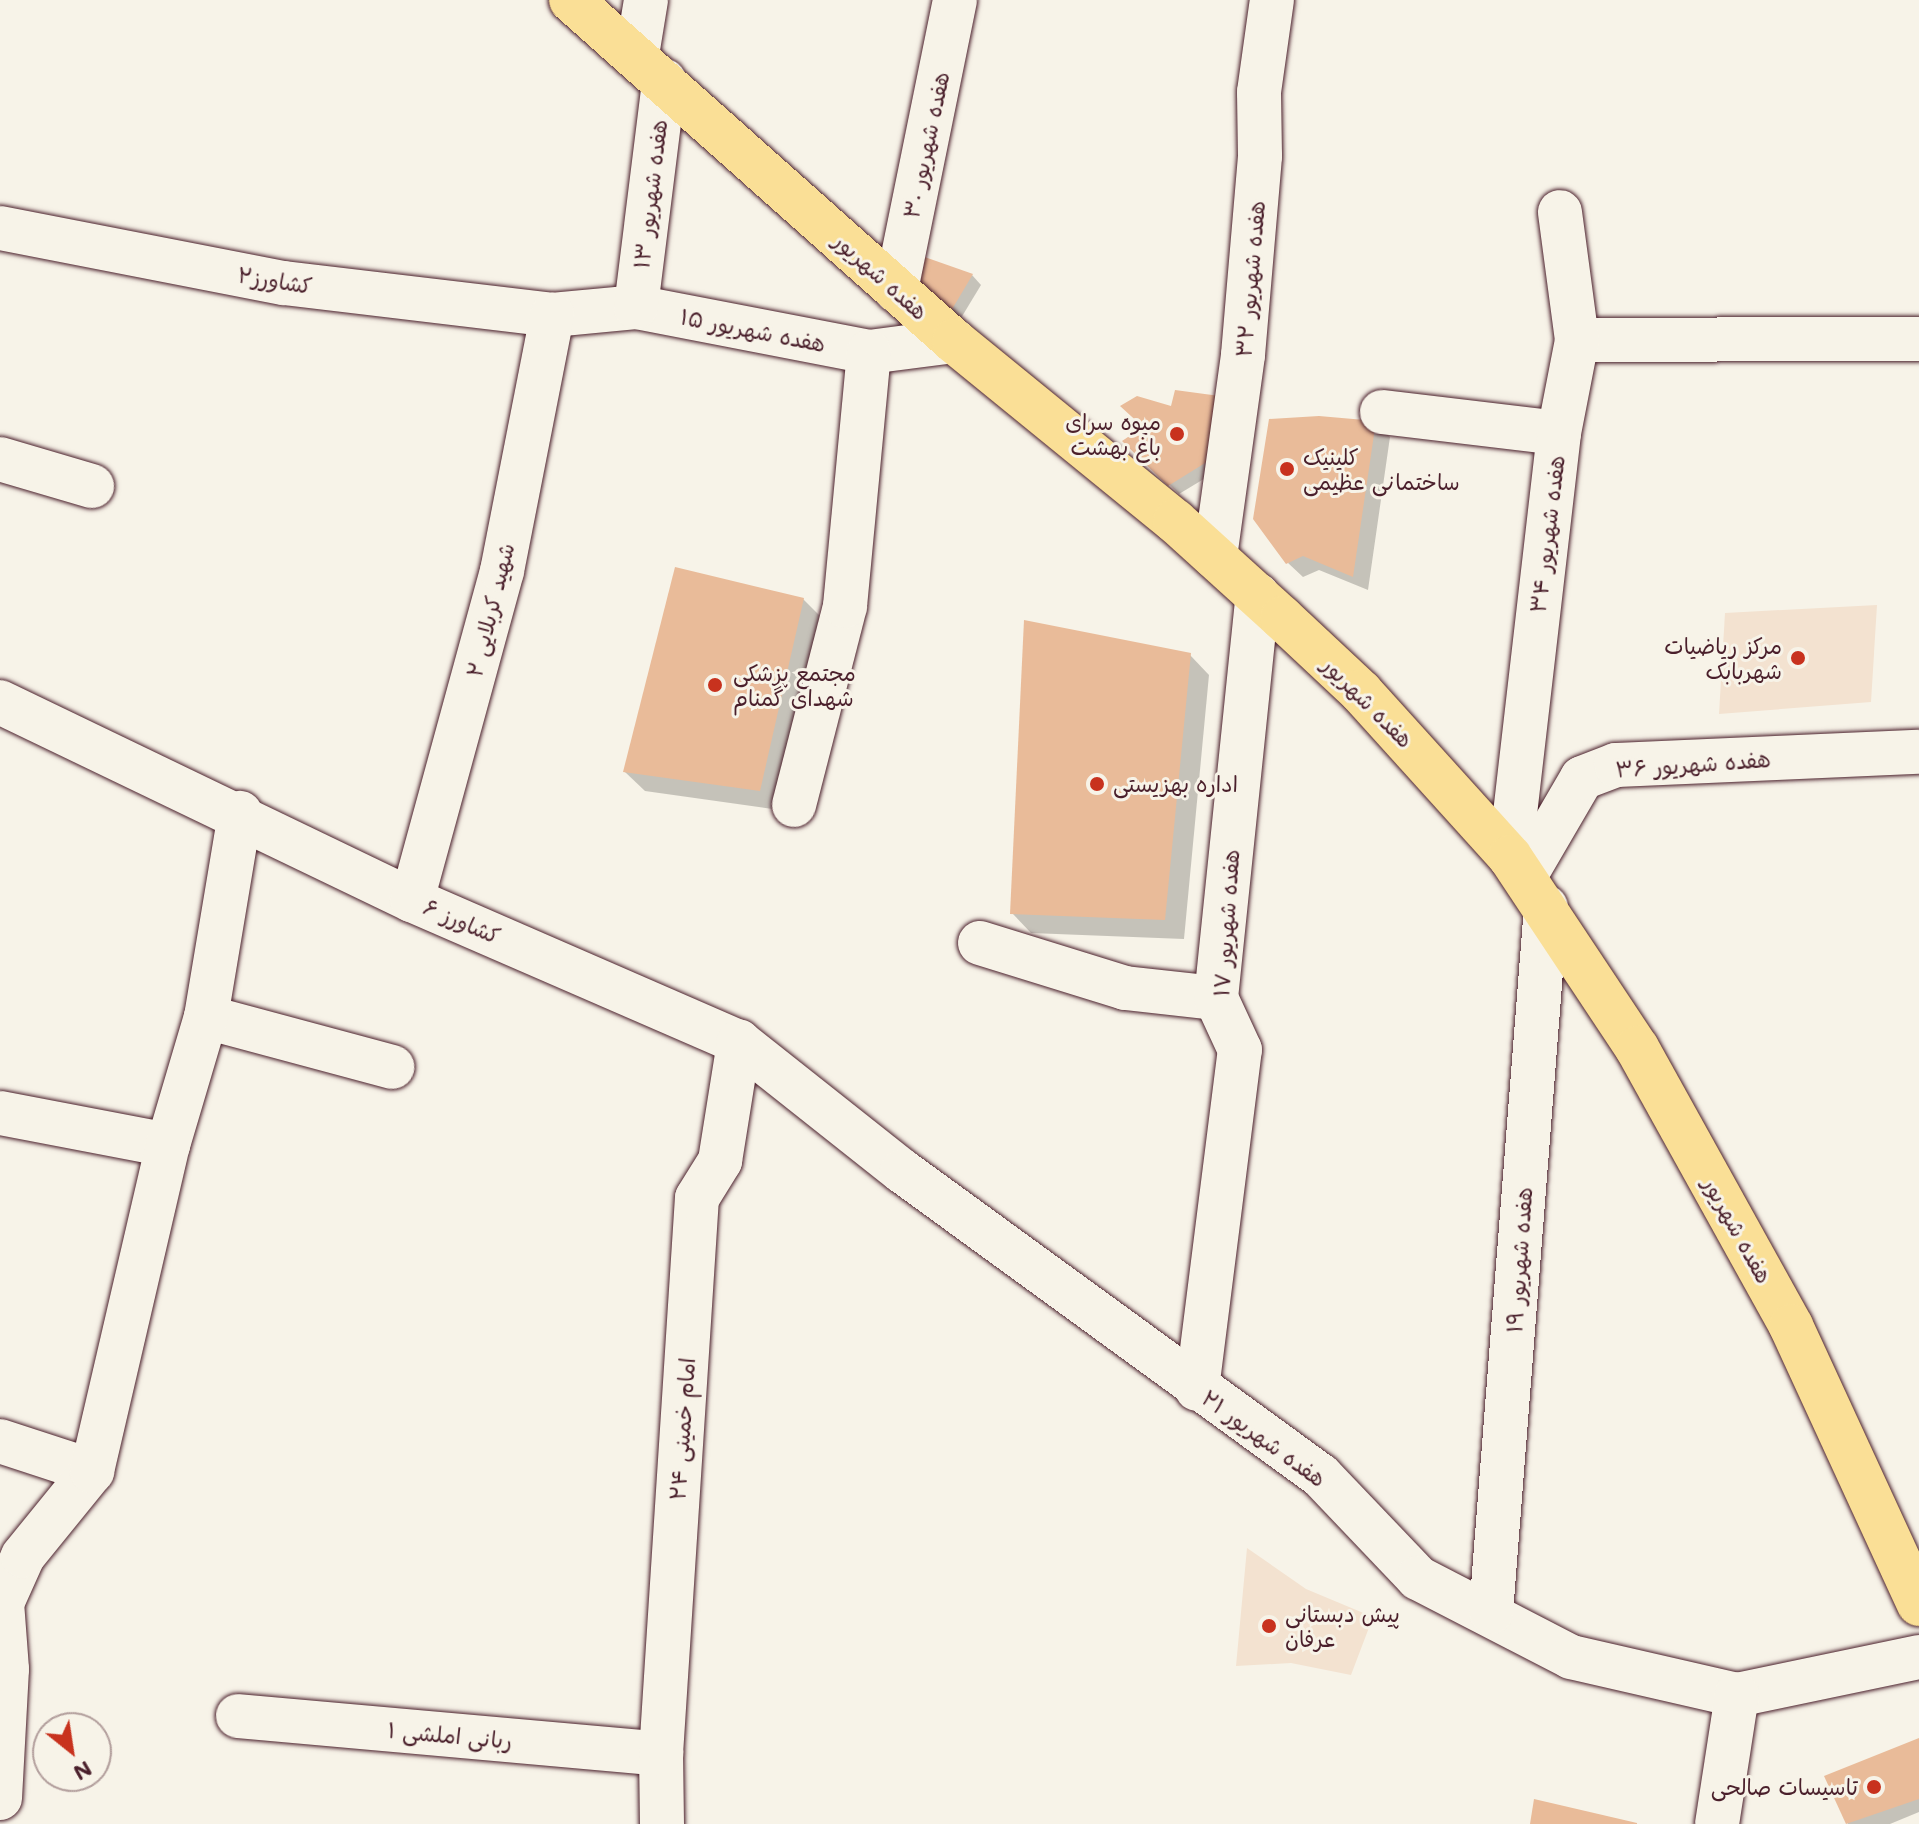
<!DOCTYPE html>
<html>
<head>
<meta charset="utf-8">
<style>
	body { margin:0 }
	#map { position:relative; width:1919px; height:1824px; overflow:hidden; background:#f7f3e8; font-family:Mali,"Playpen Sans Arabic",sans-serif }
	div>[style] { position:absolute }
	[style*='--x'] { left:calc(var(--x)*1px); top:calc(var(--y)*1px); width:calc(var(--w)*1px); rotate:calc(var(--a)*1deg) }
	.built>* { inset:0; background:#f3e2d0 }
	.shadow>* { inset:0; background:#0003 }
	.building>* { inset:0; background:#e9bb99 }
	.roads { filter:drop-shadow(0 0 2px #4a1f2b) drop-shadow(0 0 2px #4a1f2b) }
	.street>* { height:44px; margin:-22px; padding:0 22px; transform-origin:22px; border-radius:22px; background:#f7f3e8 }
	.primary>* { height:44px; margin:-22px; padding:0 22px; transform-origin:22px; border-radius:22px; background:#fadf96 }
	.dots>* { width:22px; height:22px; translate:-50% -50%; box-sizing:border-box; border:4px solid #f7f3e8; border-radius:50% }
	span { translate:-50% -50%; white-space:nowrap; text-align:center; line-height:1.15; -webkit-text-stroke:6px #f7f3e8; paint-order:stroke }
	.street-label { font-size:22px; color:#4a1f2b }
	.poi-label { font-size:22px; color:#4a1f2b }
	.right { translate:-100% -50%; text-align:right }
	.left { translate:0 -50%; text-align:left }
	.north { position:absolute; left:32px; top:1712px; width:80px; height:80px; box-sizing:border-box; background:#f7f3e8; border:2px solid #b29e9c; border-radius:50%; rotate:150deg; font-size:22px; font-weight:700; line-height:32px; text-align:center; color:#4a1f2b }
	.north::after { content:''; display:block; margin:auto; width:28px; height:36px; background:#c8321e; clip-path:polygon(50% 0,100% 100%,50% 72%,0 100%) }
</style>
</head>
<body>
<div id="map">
	<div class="built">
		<div style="clip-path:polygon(1877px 605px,1871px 702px,1719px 714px,1725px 613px)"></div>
		<div style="clip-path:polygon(1247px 1548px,1306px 1589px,1373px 1617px,1351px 1675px,1291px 1663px,1236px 1666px)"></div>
	</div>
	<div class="shadow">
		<div style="clip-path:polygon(972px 275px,981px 285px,958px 323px,921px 294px)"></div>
		<div style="clip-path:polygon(1375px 422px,1390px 437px,1368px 590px,1319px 570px,1303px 577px,1288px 563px)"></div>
		<div style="clip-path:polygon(1125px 441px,1227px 465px,1179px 494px)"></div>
		<div style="clip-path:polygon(803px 599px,823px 619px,779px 810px,645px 791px,625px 772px)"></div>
		<div style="clip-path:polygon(1190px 655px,1209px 675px,1184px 939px,1031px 933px,1012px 913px)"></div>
		<div style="clip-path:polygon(1919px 1741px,1919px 1812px,1890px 1824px,1848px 1824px,1826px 1777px)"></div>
	</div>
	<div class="building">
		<div style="clip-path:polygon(919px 255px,973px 274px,948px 316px,909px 284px)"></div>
		<div style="clip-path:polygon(1175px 390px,1227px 397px,1218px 455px,1168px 486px,1122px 441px,1143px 427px,1120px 406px,1137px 396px,1171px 406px)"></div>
		<div style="clip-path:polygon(1319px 416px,1376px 421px,1353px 577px,1303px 556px,1286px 564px,1253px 519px,1269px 419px)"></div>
		<div style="clip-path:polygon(675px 567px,804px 598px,760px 791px,623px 772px)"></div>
		<div style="clip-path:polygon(1024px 620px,1191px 653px,1165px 920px,1010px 914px)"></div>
		<div style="clip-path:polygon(1919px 1738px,1919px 1799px,1846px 1824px,1824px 1776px)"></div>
		<div style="clip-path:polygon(1534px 1799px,1637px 1823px,1637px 1824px,1530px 1824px)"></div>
	</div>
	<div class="roads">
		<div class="street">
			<div style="--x:637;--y:55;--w:56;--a:-80.7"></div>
			<div style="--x:0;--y:228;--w:289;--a:11"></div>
			<div style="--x:284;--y:283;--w:270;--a:6.8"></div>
			<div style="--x:552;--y:315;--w:84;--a:-5.4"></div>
			<div style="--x:636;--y:307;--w:237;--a:10.9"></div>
			<div style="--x:869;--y:352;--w:86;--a:-7.4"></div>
			<div style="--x:896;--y:290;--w:296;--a:-78.5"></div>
			<div style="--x:636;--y:307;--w:228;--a:-82.9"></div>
			<div style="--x:1577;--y:340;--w:342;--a:-0.2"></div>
			<div style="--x:1382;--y:412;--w:178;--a:6.8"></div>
			<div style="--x:0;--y:459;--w:96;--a:16.4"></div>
			<div style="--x:1215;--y:557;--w:204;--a:-82.1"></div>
			<div style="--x:1243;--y:355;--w:200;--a:-85.1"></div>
			<div style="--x:1260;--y:156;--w:64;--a:-90.9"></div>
			<div style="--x:1259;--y:92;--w:93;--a:-82"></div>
			<div style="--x:0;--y:702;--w:457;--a:25.7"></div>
			<div style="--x:412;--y:900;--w:357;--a:23.5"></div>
			<div style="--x:739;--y:1042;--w:208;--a:38.4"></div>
			<div style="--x:902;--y:1171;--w:518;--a:36.05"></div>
			<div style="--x:1321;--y:1476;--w:141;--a:46.4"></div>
			<div style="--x:1418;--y:1578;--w:172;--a:27.3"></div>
			<div style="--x:1571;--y:1657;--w:170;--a:12.9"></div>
			<div style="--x:1737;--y:1695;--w:186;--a:-11.8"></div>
			<div style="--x:794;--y:805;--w:205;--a:-75.6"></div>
			<div style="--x:845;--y:606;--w:255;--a:-84.6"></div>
			<div style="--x:1510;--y:857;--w:427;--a:-83.4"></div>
			<div style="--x:1559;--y:433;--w:95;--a:-79"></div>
			<div style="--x:1577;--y:340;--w:129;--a:-97.6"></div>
			<div style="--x:1525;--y:876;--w:113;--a:-59.8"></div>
			<div style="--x:1582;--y:778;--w:36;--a:-21"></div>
			<div style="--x:1616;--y:765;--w:303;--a:-2.5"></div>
			<div style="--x:412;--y:900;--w:341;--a:-74.7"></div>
			<div style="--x:502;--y:571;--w:261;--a:-78.9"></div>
			<div style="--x:980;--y:943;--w:152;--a:17.2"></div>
			<div style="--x:1125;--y:988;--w:92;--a:6.3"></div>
			<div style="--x:206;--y:1017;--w:193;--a:15"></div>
			<div style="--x:0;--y:1113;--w:171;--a:10.8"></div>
			<div style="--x:1197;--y:1389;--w:342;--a:-82.8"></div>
			<div style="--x:1240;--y:1050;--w:57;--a:-114.8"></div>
			<div style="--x:1216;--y:998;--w:405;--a:-84.1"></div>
			<div style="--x:0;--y:1441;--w:97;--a:18.1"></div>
			<div style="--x:1491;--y:1612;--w:707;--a:-85.54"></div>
			<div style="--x:238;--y:1716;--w:425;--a:5.1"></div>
			<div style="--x:0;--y:1798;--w:129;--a:-86.9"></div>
			<div style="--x:7;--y:1669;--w:66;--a:-94.3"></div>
			<div style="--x:2;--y:1603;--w:51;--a:-65.9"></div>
			<div style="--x:23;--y:1556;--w:109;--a:-50.9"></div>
			<div style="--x:92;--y:1471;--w:335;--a:-76.9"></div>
			<div style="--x:168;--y:1145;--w:134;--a:-73.5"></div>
			<div style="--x:206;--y:1017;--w:207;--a:-80.5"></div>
			<div style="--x:662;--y:1824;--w:70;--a:-90.8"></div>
			<div style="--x:661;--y:1754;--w:557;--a:-86.3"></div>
			<div style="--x:697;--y:1198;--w:44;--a:-58.1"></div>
			<div style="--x:720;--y:1161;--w:121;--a:-80.9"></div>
			<div style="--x:1717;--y:1824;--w:131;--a:-81.2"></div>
		</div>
		<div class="primary">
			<div style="--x:571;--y:0;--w:513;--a:41.68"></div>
			<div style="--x:954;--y:341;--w:285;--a:39.2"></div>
			<div style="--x:1175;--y:521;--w:144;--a:42.2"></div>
			<div style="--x:1282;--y:618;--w:108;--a:43.1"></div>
			<div style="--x:1361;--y:692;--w:222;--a:47.9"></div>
			<div style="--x:1510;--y:857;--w:229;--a:56.4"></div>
			<div style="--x:1637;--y:1048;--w:318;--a:61"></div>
			<div style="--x:1791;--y:1326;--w:306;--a:65.3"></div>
		</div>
	</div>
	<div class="dots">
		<div style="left:1177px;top:434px;background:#c8321e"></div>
		<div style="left:1287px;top:469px;background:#c8321e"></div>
		<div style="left:1798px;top:658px;background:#c8321e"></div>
		<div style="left:715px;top:685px;background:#c8321e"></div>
		<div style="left:1097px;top:784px;background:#c8321e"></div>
		<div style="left:1269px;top:1626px;background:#c8321e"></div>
		<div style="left:1874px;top:1787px;background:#c8321e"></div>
	</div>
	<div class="street-label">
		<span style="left:926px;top:145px;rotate:-78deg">هفده شهریور ۳۰</span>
		<span style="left:650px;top:194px;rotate:-83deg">هفده شهریور ۱۳</span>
		<span style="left:881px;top:276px;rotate:42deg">هفده شهریور</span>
		<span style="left:1250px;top:279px;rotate:-85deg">هفده شهریور ۳۲</span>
		<span style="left:275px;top:280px;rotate:9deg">کشاورز۲</span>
		<span style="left:753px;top:330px;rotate:11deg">هفده شهریور ۱۵</span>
		<span style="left:1547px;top:534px;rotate:-83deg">هفده شهریور ۳۴</span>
		<span style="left:490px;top:610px;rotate:-76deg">شهید کربلایی ۲</span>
		<span style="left:1368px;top:702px;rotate:45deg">هفده شهریور</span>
		<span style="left:1693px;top:764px;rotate:-4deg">هفده شهریور ۳۶</span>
		<span style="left:462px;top:921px;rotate:23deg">کشاورز ۶</span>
		<span style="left:1226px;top:923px;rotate:-86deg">هفده شهریور ۱۷</span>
		<span style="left:1738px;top:1230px;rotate:61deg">هفده شهریور</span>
		<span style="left:1519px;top:1260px;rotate:-86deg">هفده شهریور ۱۹</span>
		<span style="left:682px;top:1429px;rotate:-86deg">امام خمینی ۲۴</span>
		<span style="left:1264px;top:1438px;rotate:36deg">هفده شهریور ۲۱</span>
		<span style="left:450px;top:1735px;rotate:5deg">ربانی املشی ۱</span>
	</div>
	<div class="poi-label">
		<span class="right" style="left:1161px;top:434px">میوه سرای<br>باغ بهشت</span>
		<span class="left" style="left:1303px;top:469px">کلینیک<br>ساختمانی عظیمی</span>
		<span class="right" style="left:1782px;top:658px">مرکز ریاضیات<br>شهربابک</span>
		<span class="left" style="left:733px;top:685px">مجتمع پزشکی<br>شهدای گمنام</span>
		<span class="left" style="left:1113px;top:784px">اداره بهزیستی</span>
		<span class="left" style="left:1285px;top:1626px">پیش دبستانی<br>عرفان</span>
		<span class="right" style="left:1858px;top:1787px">تاسیسات صالحی</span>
	</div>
	<div class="north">N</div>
</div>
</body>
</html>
